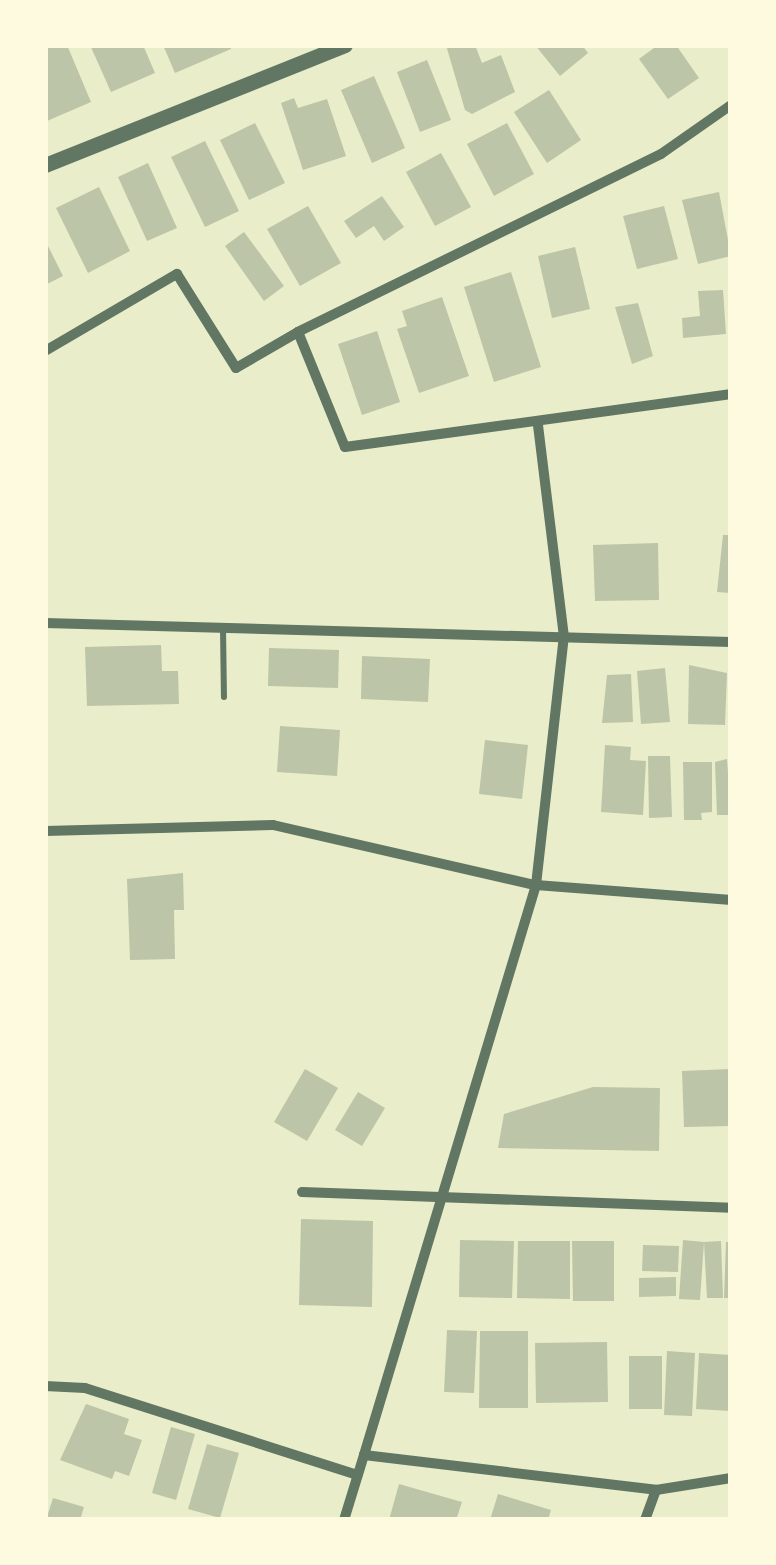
<!DOCTYPE html>
<html>
<head>
<meta charset="utf-8">
<style>
	body { margin:0 }
	#map { position:relative; width:776px; height:1565px; overflow:hidden; background:#e9edc9; font-family:Mulish,sans-serif }
	div>[style] { position:absolute }
	[style*='--x'] { left:calc(var(--x)*1px); top:calc(var(--y)*1px); width:calc(var(--w)*1px); rotate:calc(var(--a)*1deg) }
	.building>* { inset:0; background:#bcc5a7 }
	.service>* { height:6px; margin:-3px; padding:0 3px; transform-origin:3px; border-radius:3px; background:#617663 }
	.minor>* { height:10px; margin:-5px; padding:0 5px; transform-origin:5px; border-radius:5px; background:#617663 }
	.tertiary>* { height:15px; margin:-7.5px; padding:0 7.5px; transform-origin:7.5px; border-radius:7.5px; background:#617663 }
	span { translate:-50% -50%; white-space:nowrap; text-align:center; line-height:1.15; -webkit-text-stroke:9px #fefae0; paint-order:stroke }
	.frame { position:absolute; inset:0; border:48px solid #fefae0; pointer-events:none }
</style>
</head>
<body>
<div id="map">
	<div class="building">
		<div style="clip-path:polygon(45px 45px,67px 45px,91px 102px,47px 121px)"></div>
		<div style="clip-path:polygon(90px 45px,143px 45px,155px 73px,111px 92px)"></div>
		<div style="clip-path:polygon(163px 45px,230px 45px,231px 49px,175px 73px)"></div>
		<div style="clip-path:polygon(446px 45px,475px 45px,482px 63px,501px 55px,515px 92px,472px 114px,465px 110px)"></div>
		<div style="clip-path:polygon(535px 45px,582px 45px,588px 53px,560px 76px)"></div>
		<div style="clip-path:polygon(658px 45px,676px 45px,699px 78px,668px 99px,639px 59px)"></div>
		<div style="clip-path:polygon(427px 60px,451px 120px,420px 132px,397px 72px)"></div>
		<div style="clip-path:polygon(374px 76px,405px 148px,372px 163px,341px 90px)"></div>
		<div style="clip-path:polygon(549px 90px,581px 140px,547px 163px,514px 112px)"></div>
		<div style="clip-path:polygon(294px 98px,298px 108px,327px 99px,346px 156px,303px 170px,281px 103px)"></div>
		<div style="clip-path:polygon(255px 123px,285px 183px,249px 200px,220px 140px)"></div>
		<div style="clip-path:polygon(507px 123px,534px 174px,494px 196px,467px 144px)"></div>
		<div style="clip-path:polygon(205px 141px,239px 211px,205px 227px,171px 157px)"></div>
		<div style="clip-path:polygon(441px 153px,471px 207px,435px 226px,406px 172px)"></div>
		<div style="clip-path:polygon(148px 163px,177px 228px,147px 241px,118px 177px)"></div>
		<div style="clip-path:polygon(99px 187px,130px 251px,88px 273px,56px 208px)"></div>
		<div style="clip-path:polygon(719px 192px,731px 256px,698px 264px,682px 200px)"></div>
		<div style="clip-path:polygon(382px 196px,404px 227px,384px 241px,374px 226px,356px 238px,344px 221px)"></div>
		<div style="clip-path:polygon(308px 206px,341px 263px,300px 286px,267px 229px)"></div>
		<div style="clip-path:polygon(664px 206px,678px 259px,637px 269px,623px 216px)"></div>
		<div style="clip-path:polygon(244px 232px,284px 286px,264px 301px,225px 246px)"></div>
		<div style="clip-path:polygon(45px 240px,63px 276px,45px 285px)"></div>
		<div style="clip-path:polygon(575px 247px,590px 309px,552px 318px,538px 256px)"></div>
		<div style="clip-path:polygon(511px 272px,541px 367px,494px 382px,464px 287px)"></div>
		<div style="clip-path:polygon(723px 290px,726px 334px,683px 338px,682px 318px,700px 316px,698px 291px)"></div>
		<div style="clip-path:polygon(442px 297px,469px 376px,419px 393px,397px 329px,407px 326px,402px 311px)"></div>
		<div style="clip-path:polygon(638px 303px,653px 356px,632px 364px,615px 307px)"></div>
		<div style="clip-path:polygon(377px 331px,400px 402px,362px 415px,338px 344px)"></div>
		<div style="clip-path:polygon(723px 535px,731px 535px,731px 593px,717px 592px)"></div>
		<div style="clip-path:polygon(658px 543px,659px 600px,595px 601px,593px 545px)"></div>
		<div style="clip-path:polygon(161px 645px,162px 671px,178px 671px,179px 704px,87px 706px,85px 647px)"></div>
		<div style="clip-path:polygon(269px 648px,339px 650px,338px 688px,268px 686px)"></div>
		<div style="clip-path:polygon(362px 656px,430px 659px,428px 702px,361px 699px)"></div>
		<div style="clip-path:polygon(689px 665px,727px 673px,725px 725px,688px 724px)"></div>
		<div style="clip-path:polygon(665px 668px,670px 722px,641px 724px,637px 671px)"></div>
		<div style="clip-path:polygon(631px 674px,633px 722px,602px 723px,607px 675px)"></div>
		<div style="clip-path:polygon(280px 726px,340px 730px,337px 776px,277px 772px)"></div>
		<div style="clip-path:polygon(485px 740px,528px 745px,522px 799px,479px 794px)"></div>
		<div style="clip-path:polygon(605px 745px,631px 747px,630px 760px,646px 761px,643px 815px,601px 812px)"></div>
		<div style="clip-path:polygon(648px 756px,670px 756px,672px 817px,649px 818px)"></div>
		<div style="clip-path:polygon(727px 759px,731px 815px,717px 815px,715px 762px)"></div>
		<div style="clip-path:polygon(683px 762px,712px 762px,712px 812px,701px 813px,702px 820px,684px 820px)"></div>
		<div style="clip-path:polygon(183px 873px,184px 910px,174px 910px,175px 959px,130px 960px,127px 879px)"></div>
		<div style="clip-path:polygon(305px 1069px,338px 1088px,307px 1141px,274px 1122px)"></div>
		<div style="clip-path:polygon(731px 1069px,731px 1126px,684px 1127px,682px 1071px)"></div>
		<div style="clip-path:polygon(593px 1087px,660px 1088px,659px 1151px,498px 1148px,504px 1114px)"></div>
		<div style="clip-path:polygon(358px 1092px,385px 1108px,362px 1146px,335px 1130px)"></div>
		<div style="clip-path:polygon(301px 1219px,373px 1221px,372px 1307px,299px 1305px)"></div>
		<div style="clip-path:polygon(460px 1240px,514px 1241px,512px 1298px,459px 1297px)"></div>
		<div style="clip-path:polygon(683px 1240px,704px 1242px,700px 1300px,679px 1299px)"></div>
		<div style="clip-path:polygon(518px 1241px,570px 1241px,570px 1299px,517px 1298px)"></div>
		<div style="clip-path:polygon(572px 1241px,614px 1241px,614px 1301px,573px 1301px)"></div>
		<div style="clip-path:polygon(721px 1241px,723px 1298px,707px 1298px,704px 1242px)"></div>
		<div style="clip-path:polygon(726px 1242px,731px 1242px,731px 1298px,724px 1298px)"></div>
		<div style="clip-path:polygon(643px 1245px,679px 1246px,678px 1272px,642px 1271px)"></div>
		<div style="clip-path:polygon(676px 1277px,676px 1296px,639px 1297px,639px 1278px)"></div>
		<div style="clip-path:polygon(447px 1330px,477px 1331px,474px 1393px,444px 1392px)"></div>
		<div style="clip-path:polygon(480px 1331px,528px 1331px,528px 1408px,479px 1408px)"></div>
		<div style="clip-path:polygon(607px 1342px,608px 1402px,536px 1403px,535px 1343px)"></div>
		<div style="clip-path:polygon(667px 1351px,695px 1353px,692px 1416px,664px 1415px)"></div>
		<div style="clip-path:polygon(699px 1353px,731px 1355px,731px 1411px,696px 1409px)"></div>
		<div style="clip-path:polygon(629px 1356px,662px 1356px,662px 1409px,629px 1409px)"></div>
		<div style="clip-path:polygon(86px 1404px,129px 1419px,124px 1434px,142px 1440px,129px 1476px,115px 1471px,112px 1479px,60px 1460px)"></div>
		<div style="clip-path:polygon(171px 1427px,195px 1434px,176px 1500px,152px 1493px)"></div>
		<div style="clip-path:polygon(207px 1444px,239px 1453px,220px 1518px,188px 1509px)"></div>
		<div style="clip-path:polygon(399px 1484px,462px 1502px,456px 1520px,389px 1520px)"></div>
		<div style="clip-path:polygon(498px 1494px,551px 1510px,548px 1520px,490px 1520px)"></div>
		<div style="clip-path:polygon(53px 1498px,84px 1507px,80px 1520px,46px 1520px)"></div>
	</div>
	<div class="service">
		<div style="--x:223;--y:628;--w:69;--a:89.2"></div>
	</div>
	<div class="minor">
		<div style="--x:731;--y:105;--w:85;--a:145"></div>
		<div style="--x:661;--y:154;--w:404;--a:153.9"></div>
		<div style="--x:298;--y:332;--w:124;--a:67.8"></div>
		<div style="--x:345;--y:447;--w:390;--a:-7.8"></div>
		<div style="--x:45;--y:351;--w:153;--a:-30.3"></div>
		<div style="--x:177;--y:274;--w:111;--a:57.9"></div>
		<div style="--x:236;--y:368;--w:72;--a:-30.1"></div>
		<div style="--x:45;--y:623;--w:686;--a:1.59"></div>
		<div style="--x:45;--y:831;--w:228;--a:-1.5"></div>
		<div style="--x:273;--y:825;--w:270;--a:12.9"></div>
		<div style="--x:536;--y:885;--w:196;--a:4.4"></div>
		<div style="--x:302;--y:1192;--w:429;--a:2.1"></div>
		<div style="--x:45;--y:1386;--w:40;--a:2.9"></div>
		<div style="--x:85;--y:1388;--w:286;--a:17.7"></div>
		<div style="--x:364;--y:1455;--w:595;--a:-73.21"></div>
		<div style="--x:536;--y:885;--w:250;--a:-83.6"></div>
		<div style="--x:564;--y:637;--w:215;--a:-97"></div>
		<div style="--x:344;--y:1520;--w:68;--a:-72.9"></div>
		<div style="--x:364;--y:1455;--w:294;--a:6.8"></div>
		<div style="--x:656;--y:1490;--w:76;--a:-9.1"></div>
		<div style="--x:645;--y:1520;--w:32;--a:-70"></div>
	</div>
	<div class="tertiary">
		<div style="--x:45;--y:165;--w:323;--a:-21.8"></div>
	</div>
	<div class="frame"></div>
</div>
</body>
</html>
